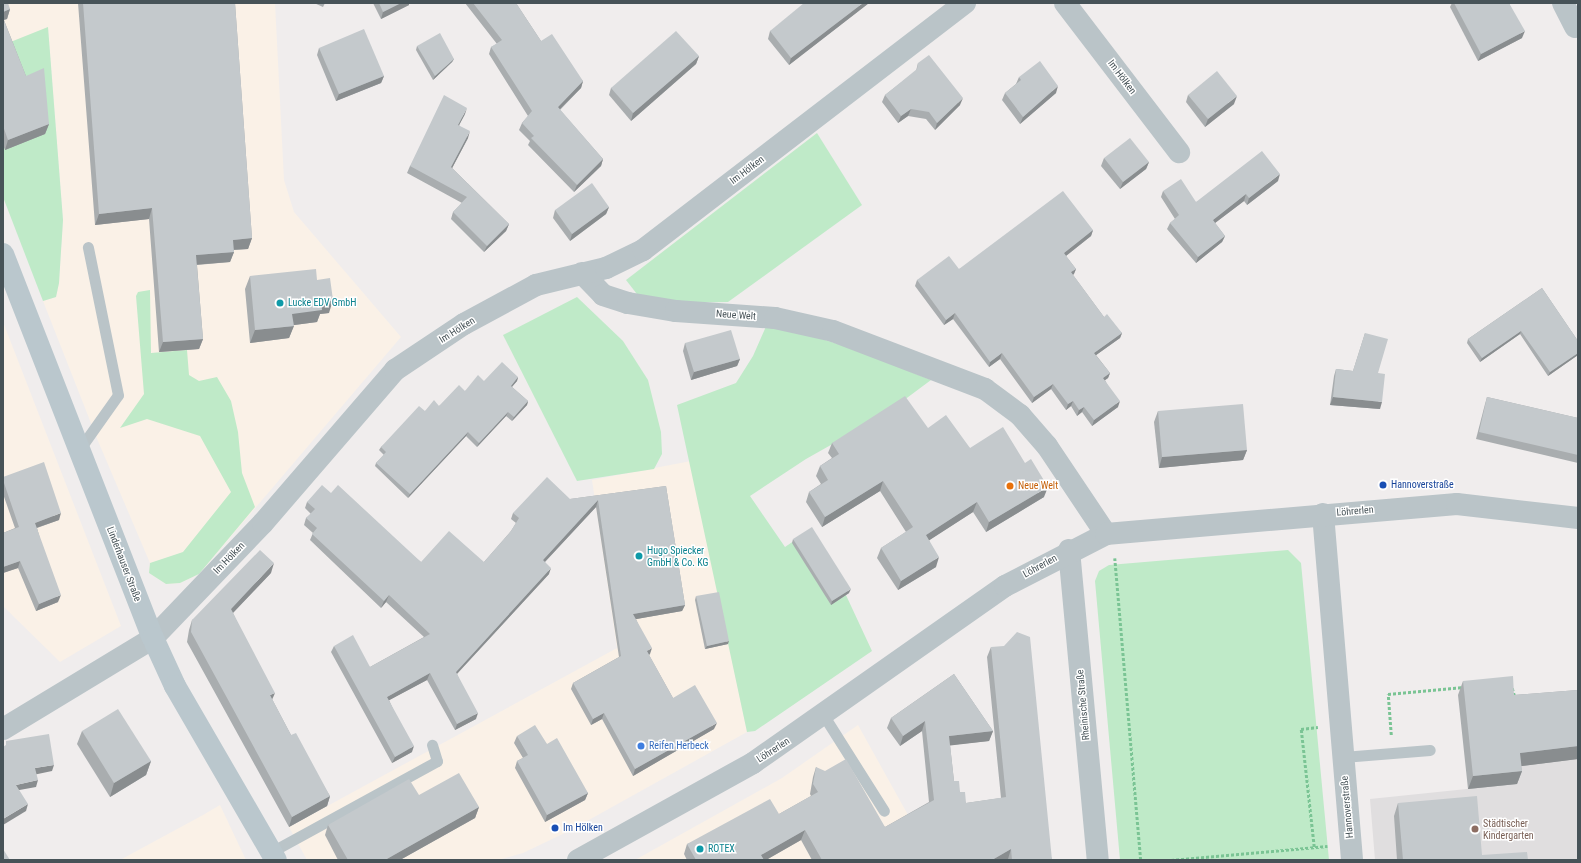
<!DOCTYPE html>
<html>
<head>
<meta charset="utf-8">
<style>
	body { margin:0 }
	#map { position:relative; width:1581px; height:863px; overflow:hidden; background:#f0eded; font-family:"Roboto Condensed",sans-serif }
	div>[style] { position:absolute }
	[style*='--x'] { left:calc(var(--x)*1px); top:calc(var(--y)*1px); width:calc(var(--w)*1px); rotate:calc(var(--a)*1deg) }
	.commercial>* { inset:0; background:#faf1e7 }
	.education>* { inset:0; background:#e0dedf }
	.green>* { inset:0; background:#bfeac8 }
	.path>* { height:2.5px; margin-top:-1.25px; transform-origin:0; background:repeating-linear-gradient(90deg,#7ac494 0 3px,transparent 0 5px) }
	.lane>* { height:11px; margin:-5.5px; padding:0 5.5px; transform-origin:5.5px; border-radius:5.5px; background:#bac4c8 }
	.street>* { height:22px; margin:-11px; padding:0 11px; transform-origin:11px; border-radius:11px; background:#bac4c8 }
	.secondary>* { height:22px; margin:-11px; padding:0 11px; transform-origin:11px; border-radius:11px; background:#bac7cd }
	.wall>* { inset:0; background:#a9adaf }
	.shaded-wall>* { inset:0; background:#898d8f }
	.building>* { inset:0; background:#c4c9cc }
	.dots>* { width:11px; height:11px; translate:-50% -50%; box-sizing:border-box; border:2px solid #fff; border-radius:50% }
	span { translate:-50% -50%; white-space:nowrap; text-align:center; line-height:1.15; -webkit-text-stroke:3px #fff; paint-order:stroke }
	.street-label { font-size:10px; color:#475358 }
	.culture-label { font-size:10px; color:#0d838f }
	.left { translate:0 -50%; text-align:left }
	.transit-label { font-size:10px; color:#164399 }
	.food-label { font-size:10px; color:#c56008 }
	.shop-label { font-size:10px; color:#366cbe }
	.education-label { font-size:10px; color:#785e54 }
	.frame { position:absolute; inset:0; border:4px solid #475358; pointer-events:none }
</style>
</head>
<body>
<div id="map">
	<div class="commercial">
		<div style="clip-path:polygon(3px 3px,275px 3px,284px 180px,294px 212px,401px 337px,199px 574px,180px 583px,166px 584px,149px 573px,150px 563px,98px 441px,43px 301px,56px 297px,59px 283px,63px 220px,48px 28px,3px 45px)"></div>
		<div style="clip-path:polygon(3px 322px,121px 626px,60px 662px,3px 606px)"></div>
		<div style="clip-path:polygon(691px 461px,747px 732px,569px 831px,523px 853px,498px 860px,307px 860px,289px 827px,617px 648px,592px 480px)"></div>
		<div style="clip-path:polygon(858px 725px,933px 860px,635px 860px,782px 778px)"></div>
		<div style="clip-path:polygon(220px 805px,246px 860px,120px 860px,203px 815px)"></div>
	</div>
	<div class="education">
		<div style="clip-path:polygon(1578px 759px,1578px 860px,1375px 860px,1370px 799px,1515px 784px,1514px 766px)"></div>
	</div>
	<div class="green">
		<div style="clip-path:polygon(48px 27px,63px 220px,59px 283px,56px 297px,43px 301px,3px 197px,3px 45px)"></div>
		<div style="clip-path:polygon(817px 133px,862px 205px,728px 302px,671px 303px,640px 298px,626px 280px)"></div>
		<div style="clip-path:polygon(150px 290px,151px 353px,187px 350px,189px 375px,199px 381px,217px 377px,231px 401px,238px 432px,242px 473px,255px 507px,199px 574px,180px 583px,166px 584px,149px 573px,150px 563px,183px 552px,231px 492px,200px 436px,147px 419px,120px 428px,144px 394px,136px 296px,138px 292px)"></div>
		<div style="clip-path:polygon(577px 297px,623px 341px,648px 380px,661px 432px,662px 454px,654px 469px,577px 481px,503px 335px)"></div>
		<div style="clip-path:polygon(768px 322px,857px 350px,931px 380px,884px 415px,806px 459px,750px 496px,785px 547px,807px 532px,845px 593px,872px 651px,755px 731px,747px 732px,677px 405px,736px 383px,753px 356px)"></div>
		<div style="clip-path:polygon(1288px 550px,1301px 563px,1329px 860px,1120px 860px,1095px 581px,1099px 571px,1109px 565px)"></div>
	</div>
	<div class="path">
		<div style="--x:1115;--y:558;--w:303;--a:85.1"></div>
		<div style="--x:1511;--y:683;--w:15;--a:74"></div>
		<div style="--x:1391;--y:735;--w:41;--a:-94.2"></div>
		<div style="--x:1388;--y:694;--w:76;--a:-5.3"></div>
		<div style="--x:1314;--y:847;--w:119;--a:-96.3"></div>
		<div style="--x:1301;--y:729;--w:17;--a:-7"></div>
		<div style="--x:1171;--y:860;--w:157;--a:-5.1"></div>
	</div>
	<div class="lane">
		<div style="--x:79;--y:450;--w:67;--a:-54.7"></div>
		<div style="--x:118;--y:395;--w:151;--a:-101.5"></div>
		<div style="--x:824;--y:716;--w:112;--a:57.7"></div>
		<div style="--x:1343;--y:757;--w:87;--a:-4.6"></div>
		<div style="--x:271;--y:852;--w:189;--a:-28.7"></div>
		<div style="--x:437;--y:761;--w:17;--a:-107"></div>
	</div>
	<div class="street">
		<div style="--x:1065;--y:3;--w:188;--a:52.6"></div>
		<div style="--x:1563;--y:3;--w:27;--a:63"></div>
		<div style="--x:582;--y:273;--w:30;--a:46"></div>
		<div style="--x:603;--y:295;--w:26;--a:18"></div>
		<div style="--x:628;--y:303;--w:49;--a:9.5"></div>
		<div style="--x:676;--y:311;--w:99;--a:4"></div>
		<div style="--x:775;--y:318;--w:59;--a:12.6"></div>
		<div style="--x:833;--y:331;--w:163;--a:20.9"></div>
		<div style="--x:985;--y:389;--w:44;--a:36.6"></div>
		<div style="--x:1020;--y:415;--w:41;--a:48.9"></div>
		<div style="--x:1047;--y:446;--w:106;--a:56.2"></div>
		<div style="--x:1323;--y:514;--w:347;--a:85.2"></div>
		<div style="--x:1069;--y:550;--w:311;--a:84.7"></div>
		<div style="--x:3;--y:729;--w:175;--a:-31.2"></div>
		<div style="--x:153;--y:638;--w:159;--a:-46.3"></div>
		<div style="--x:263;--y:523;--w:202;--a:-49.2"></div>
		<div style="--x:395;--y:370;--w:83;--a:-33.7"></div>
		<div style="--x:464;--y:324;--w:82;--a:-28.4"></div>
		<div style="--x:536;--y:285;--w:72;--a:-13.7"></div>
		<div style="--x:606;--y:268;--w:41;--a:-25.9"></div>
		<div style="--x:643;--y:250;--w:406;--a:-37.5"></div>
		<div style="--x:578;--y:860;--w:200;--a:-29"></div>
		<div style="--x:753;--y:763;--w:308;--a:-35.1"></div>
		<div style="--x:1005;--y:586;--w:114;--a:-27.2"></div>
		<div style="--x:1106;--y:534;--w:352;--a:-4.9"></div>
		<div style="--x:1457;--y:504;--w:122;--a:6.6"></div>
	</div>
	<div class="secondary">
		<div style="--x:3;--y:254;--w:412;--a:68.7"></div>
		<div style="--x:153;--y:638;--w:53;--a:65.4"></div>
		<div style="--x:175;--y:686;--w:201;--a:59.9"></div>
	</div>
	<div class="wall">
		<div style="clip-path:polygon(3px 3px,10px 9px,7px 19px,4px 20px,26px 76px,49px 124px,45px 134px,5px 150px,3px 145px)"></div>
		<div style="clip-path:polygon(78px 3px,235px 3px,252px 238px,248px 249px,234px 250px,234px 252px,230px 262px,197px 265px,203px 339px,199px 349px,159px 352px,149px 219px,95px 225px)"></div>
		<div style="clip-path:polygon(314px 3px,325px 3px,323px 7px)"></div>
		<div style="clip-path:polygon(373px 3px,409px 3px,409px 5px,381px 19px)"></div>
		<div style="clip-path:polygon(465px 3px,516px 3px,541px 41px,583px 81px,581px 88px,560px 110px,603px 159px,601px 166px,574px 192px,528px 145px,530px 141px,519px 130px,522px 123px,528px 116px,489px 54px,491px 47px,497px 44px)"></div>
		<div style="clip-path:polygon(869px 3px,789px 65px,768px 39px,770px 31px)"></div>
		<div style="clip-path:polygon(1452px 3px,1509px 3px,1522px 38px,1478px 61px,1450px 7px)"></div>
		<div style="clip-path:polygon(417px 46px,454px 59px,452px 62px,433px 80px,416px 50px)"></div>
		<div style="clip-path:polygon(319px 48px,384px 76px,381px 83px,336px 101px,317px 55px)"></div>
		<div style="clip-path:polygon(699px 56px,696px 64px,631px 121px,609px 95px,611px 88px)"></div>
		<div style="clip-path:polygon(918px 63px,960px 105px,935px 130px,926px 119px,908px 116px,898px 123px,882px 102px,885px 95px,916px 71px)"></div>
		<div style="clip-path:polygon(1019px 77px,1056px 93px,1020px 124px,1002px 100px,1005px 93px,1016px 84px)"></div>
		<div style="clip-path:polygon(1188px 95px,1234px 104px,1205px 127px,1186px 102px)"></div>
		<div style="clip-path:polygon(465px 114px,459px 125px,468px 138px,452px 168px,509px 224px,506px 231px,484px 252px,451px 219px,453px 212px,462px 203px,407px 173px,410px 166px)"></div>
		<div style="clip-path:polygon(1104px 158px,1149px 162px,1146px 169px,1120px 189px,1101px 166px)"></div>
		<div style="clip-path:polygon(1278px 181px,1247px 205px,1244px 201px,1215px 223px,1225px 236px,1222px 242px,1196px 263px,1167px 229px,1170px 223px,1175px 219px,1161px 197px,1163px 191px,1196px 202px)"></div>
		<div style="clip-path:polygon(609px 207px,606px 214px,570px 241px,553px 218px,555px 210px)"></div>
		<div style="clip-path:polygon(1093px 230px,1091px 236px,1066px 256px,1076px 269px,1073px 275px,1104px 317px,1122px 333px,1120px 338px,1096px 355px,1110px 373px,1108px 378px,1105px 380px,1118px 407px,1092px 426px,1082px 412px,1077px 416px,1071px 406px,1066px 410px,1051px 389px,1032px 403px,1000px 359px,989px 367px,953px 319px,944px 325px,915px 286px,917px 280px,959px 269px)"></div>
		<div style="clip-path:polygon(250px 276px,317px 280px,329px 313px,320px 314px,317px 322px,294px 325px,289px 338px,250px 343px,245px 289px)"></div>
		<div style="clip-path:polygon(1542px 288px,1578px 341px,1578px 355px,1548px 376px,1520px 334px,1480px 362px,1467px 343px,1468px 339px)"></div>
		<div style="clip-path:polygon(1365px 333px,1380px 409px,1330px 405px,1334px 376px,1336px 369px,1353px 371px)"></div>
		<div style="clip-path:polygon(685px 343px,740px 359px,737px 366px,691px 380px,683px 351px)"></div>
		<div style="clip-path:polygon(518px 377px,517px 381px,512px 387px,528px 401px,527px 405px,512px 421px,506px 416px,477px 447px,466px 436px,408px 498px,375px 466px,376px 463px,384px 455px,379px 450px,381px 447px,425px 411px,439px 406px,465px 391px,484px 381px)"></div>
		<div style="clip-path:polygon(1487px 397px,1578px 418px,1578px 463px,1476px 439px,1485px 404px)"></div>
		<div style="clip-path:polygon(1158px 411px,1247px 450px,1243px 460px,1159px 468px,1154px 422px)"></div>
		<div style="clip-path:polygon(928px 428px,970px 448px,1044px 497px,986px 532px,973px 512px,929px 540px,936px 567px,898px 590px,877px 558px,881px 548px,906px 532px,880px 491px,822px 527px,806px 502px,809px 492px,821px 484px,816px 476px,820px 466px,832px 458px,828px 453px,832px 443px)"></div>
		<div style="clip-path:polygon(3px 477px,59px 520px,37px 528px,58px 602px,36px 611px,18px 568px,3px 573px,3px 533px,15px 528px,3px 494px)"></div>
		<div style="clip-path:polygon(666px 486px,685px 605px,682px 611px,636px 619px,650px 654px,649px 655px,673px 698px,714px 729px,633px 776px,602px 719px,591px 725px,571px 689px,573px 683px,619px 657px,596px 507px,545px 562px,549px 574px,457px 674px,476px 719px,455px 730px,427px 680px,389px 700px,412px 752px,392px 763px,331px 652px,334px 646px,370px 667px,424px 637px,386px 602px,381px 608px,310px 540px,313px 533px,304px 525px,306px 518px,311px 514px,305px 508px,307px 502px,331px 493px,421px 562px,484px 562px,511px 531px,516px 523px,511px 519px,513px 513px,570px 499px)"></div>
		<div style="clip-path:polygon(793px 539px,849px 593px,831px 605px,792px 543px)"></div>
		<div style="clip-path:polygon(271px 573px,233px 613px,272px 699px,291px 735px,330px 796px,327px 806px,289px 827px,187px 642px,189px 630px,192px 620px)"></div>
		<div style="clip-path:polygon(696px 596px,728px 644px,705px 649px,695px 600px)"></div>
		<div style="clip-path:polygon(991px 647px,1052px 860px,1008px 860px,1008px 859px,1006px 860px,812px 860px,801px 840px,766px 860px,687px 860px,684px 854px,687px 844px,779px 814px,811px 796px,810px 794px,813px 777px,816px 767px,885px 827px,929px 802px,922px 731px,900px 746px,887px 728px,891px 718px,954px 674px,993px 731px,989px 741px,950px 745px,954px 781px,966px 803px,1001px 798px,987px 657px)"></div>
		<div style="clip-path:polygon(1463px 681px,1514px 695px,1578px 690px,1578px 759px,1521px 766px,1522px 771px,1517px 784px,1468px 789px,1458px 695px)"></div>
		<div style="clip-path:polygon(82px 731px,151px 761px,146px 775px,110px 797px,77px 744px)"></div>
		<div style="clip-path:polygon(517px 736px,547px 744px,588px 793px,585px 800px,545px 822px,515px 768px,517px 761px,523px 758px,514px 743px)"></div>
		<div style="clip-path:polygon(419px 795px,479px 807px,475px 818px,400px 860px,338px 860px,325px 835px,328px 825px)"></div>
		<div style="clip-path:polygon(1398px 803px,1482px 855px,1528px 860px,1397px 860px,1394px 816px)"></div>
	</div>
	<div class="shaded-wall">
		<div style="clip-path:polygon(401px 3px,409px 3px,409px 5px,381px 19px,383px 12px)"></div>
		<div style="clip-path:polygon(863px 3px,869px 3px,789px 65px,791px 58px)"></div>
		<div style="clip-path:polygon(10px 9px,7px 19px,3px 20px,3px 12px)"></div>
		<div style="clip-path:polygon(1525px 31px,1522px 38px,1478px 61px,1481px 54px)"></div>
		<div style="clip-path:polygon(699px 56px,696px 64px,631px 121px,633px 113px)"></div>
		<div style="clip-path:polygon(454px 59px,452px 62px,433px 80px,435px 76px)"></div>
		<div style="clip-path:polygon(384px 76px,381px 83px,336px 101px,339px 94px)"></div>
		<div style="clip-path:polygon(583px 81px,581px 88px,555px 114px,558px 107px)"></div>
		<div style="clip-path:polygon(1058px 86px,1056px 93px,1020px 124px,1023px 117px)"></div>
		<div style="clip-path:polygon(1237px 96px,1234px 104px,1205px 127px,1208px 119px)"></div>
		<div style="clip-path:polygon(963px 98px,960px 105px,935px 130px,937px 123px)"></div>
		<div style="clip-path:polygon(467px 108px,465px 114px,456px 131px,458px 125px)"></div>
		<div style="clip-path:polygon(911px 109px,908px 116px,898px 123px,901px 116px)"></div>
		<div style="clip-path:polygon(49px 124px,45px 134px,5px 150px,8px 140px)"></div>
		<div style="clip-path:polygon(470px 131px,468px 138px,449px 174px,451px 167px)"></div>
		<div style="clip-path:polygon(603px 159px,601px 166px,574px 192px,577px 185px)"></div>
		<div style="clip-path:polygon(1149px 162px,1146px 169px,1120px 189px,1123px 182px)"></div>
		<div style="clip-path:polygon(1280px 174px,1278px 181px,1247px 205px,1249px 198px)"></div>
		<div style="clip-path:polygon(1246px 194px,1244px 201px,1211px 226px,1213px 220px)"></div>
		<div style="clip-path:polygon(609px 207px,606px 214px,570px 241px,572px 234px)"></div>
		<div style="clip-path:polygon(152px 208px,149px 219px,95px 225px,99px 214px)"></div>
		<div style="clip-path:polygon(509px 224px,506px 231px,484px 252px,487px 246px)"></div>
		<div style="clip-path:polygon(1093px 230px,1091px 236px,1062px 259px,1064px 253px)"></div>
		<div style="clip-path:polygon(1225px 236px,1222px 242px,1196px 263px,1198px 257px)"></div>
		<div style="clip-path:polygon(252px 238px,248px 249px,229px 250px,233px 240px)"></div>
		<div style="clip-path:polygon(234px 252px,230px 262px,192px 265px,196px 255px)"></div>
		<div style="clip-path:polygon(1076px 269px,1074px 274px,1069px 278px,1071px 272px)"></div>
		<div style="clip-path:polygon(333px 300px,329px 313px,320px 314px,317px 322px,287px 326px,292px 314px,321px 302px)"></div>
		<div style="clip-path:polygon(955px 313px,953px 319px,944px 325px,946px 320px)"></div>
		<div style="clip-path:polygon(294px 326px,289px 338px,250px 343px,255px 330px)"></div>
		<div style="clip-path:polygon(1521px 331px,1520px 334px,1480px 362px,1482px 358px)"></div>
		<div style="clip-path:polygon(1122px 333px,1120px 338px,1092px 358px,1094px 353px)"></div>
		<div style="clip-path:polygon(203px 339px,199px 349px,159px 352px,163px 342px)"></div>
		<div style="clip-path:polygon(1002px 353px,1000px 359px,989px 367px,990px 362px)"></div>
		<div style="clip-path:polygon(1578px 353px,1578px 355px,1548px 376px,1550px 372px)"></div>
		<div style="clip-path:polygon(740px 359px,737px 366px,691px 380px,694px 372px)"></div>
		<div style="clip-path:polygon(1110px 373px,1108px 378px,1101px 383px,1103px 378px)"></div>
		<div style="clip-path:polygon(518px 377px,517px 381px,509px 390px,511px 386px)"></div>
		<div style="clip-path:polygon(1053px 384px,1051px 389px,1032px 403px,1034px 397px)"></div>
		<div style="clip-path:polygon(1333px 397px,1382px 402px,1380px 409px,1330px 405px)"></div>
		<div style="clip-path:polygon(528px 401px,527px 405px,512px 421px,514px 417px)"></div>
		<div style="clip-path:polygon(1073px 401px,1071px 406px,1066px 410px,1068px 404px)"></div>
		<div style="clip-path:polygon(1120px 401px,1118px 407px,1092px 426px,1094px 420px)"></div>
		<div style="clip-path:polygon(1084px 407px,1082px 412px,1077px 416px,1079px 410px)"></div>
		<div style="clip-path:polygon(508px 412px,506px 416px,477px 447px,479px 443px)"></div>
		<div style="clip-path:polygon(468px 432px,466px 436px,408px 498px,410px 494px)"></div>
		<div style="clip-path:polygon(1247px 450px,1243px 460px,1159px 468px,1162px 457px)"></div>
		<div style="clip-path:polygon(883px 481px,880px 491px,822px 527px,825px 517px)"></div>
		<div style="clip-path:polygon(1048px 487px,1044px 497px,986px 532px,989px 522px)"></div>
		<div style="clip-path:polygon(598px 500px,596px 507px,541px 566px,543px 560px)"></div>
		<div style="clip-path:polygon(977px 502px,973px 512px,922px 545px,926px 535px)"></div>
		<div style="clip-path:polygon(61px 513px,59px 520px,33px 529px,35px 523px)"></div>
		<div style="clip-path:polygon(939px 557px,936px 567px,898px 590px,901px 581px)"></div>
		<div style="clip-path:polygon(20px 561px,18px 568px,3px 573px,3px 567px)"></div>
		<div style="clip-path:polygon(274px 563px,271px 573px,227px 619px,231px 609px)"></div>
		<div style="clip-path:polygon(551px 568px,549px 574px,453px 678px,456px 672px)"></div>
		<div style="clip-path:polygon(851px 589px,849px 593px,831px 605px,832px 601px)"></div>
		<div style="clip-path:polygon(61px 595px,58px 602px,36px 611px,39px 604px)"></div>
		<div style="clip-path:polygon(389px 595px,386px 602px,381px 608px,384px 601px)"></div>
		<div style="clip-path:polygon(685px 605px,682px 611px,631px 620px,633px 614px)"></div>
		<div style="clip-path:polygon(729px 641px,728px 644px,705px 649px,707px 646px)"></div>
		<div style="clip-path:polygon(652px 648px,650px 654px,645px 657px,647px 651px)"></div>
		<div style="clip-path:polygon(430px 673px,427px 680px,384px 703px,387px 697px)"></div>
		<div style="clip-path:polygon(275px 693px,271px 702px,270px 695px)"></div>
		<div style="clip-path:polygon(478px 713px,476px 719px,455px 730px,457px 724px)"></div>
		<div style="clip-path:polygon(604px 713px,602px 719px,591px 725px,593px 719px)"></div>
		<div style="clip-path:polygon(925px 721px,922px 731px,900px 746px,903px 736px)"></div>
		<div style="clip-path:polygon(717px 723px,714px 729px,633px 776px,635px 769px)"></div>
		<div style="clip-path:polygon(993px 731px,989px 741px,946px 746px,949px 736px)"></div>
		<div style="clip-path:polygon(414px 746px,412px 752px,392px 763px,395px 757px)"></div>
		<div style="clip-path:polygon(1578px 746px,1578px 759px,1515px 767px,1520px 753px)"></div>
		<div style="clip-path:polygon(151px 761px,146px 775px,110px 797px,114px 783px)"></div>
		<div style="clip-path:polygon(54px 765px,52px 771px,33px 775px,35px 768px)"></div>
		<div style="clip-path:polygon(1522px 771px,1517px 784px,1468px 789px,1473px 776px)"></div>
		<div style="clip-path:polygon(38px 780px,36px 787px,14px 791px,16px 785px)"></div>
		<div style="clip-path:polygon(588px 793px,585px 800px,545px 822px,547px 815px)"></div>
		<div style="clip-path:polygon(330px 796px,327px 806px,289px 827px,292px 817px)"></div>
		<div style="clip-path:polygon(28px 804px,26px 811px,3px 825px,3px 819px)"></div>
		<div style="clip-path:polygon(479px 807px,475px 818px,400px 860px,385px 860px)"></div>
		<div style="clip-path:polygon(805px 830px,801px 840px,766px 860px,759px 860px,761px 855px)"></div>
		<div style="clip-path:polygon(1011px 849px,1008px 859px,1006px 860px,992px 860px)"></div>
	</div>
	<div class="building">
		<div style="clip-path:polygon(3px 3px,8px 3px,10px 9px,3px 12px)"></div>
		<div style="clip-path:polygon(83px 3px,235px 3px,252px 238px,233px 240px,234px 252px,196px 255px,203px 339px,163px 342px,152px 208px,99px 214px)"></div>
		<div style="clip-path:polygon(379px 3px,401px 3px,383px 12px)"></div>
		<div style="clip-path:polygon(473px 3px,516px 3px,541px 41px,552px 34px,583px 81px,558px 107px,603px 159px,577px 185px,531px 138px,534px 136px,522px 123px,532px 111px,491px 47px,502px 40px)"></div>
		<div style="clip-path:polygon(804px 3px,863px 3px,791px 58px,770px 31px)"></div>
		<div style="clip-path:polygon(1454px 3px,1509px 3px,1525px 31px,1481px 54px)"></div>
		<div style="clip-path:polygon(3px 18px,26px 76px,44px 68px,49px 124px,8px 140px,3px 126px)"></div>
		<div style="clip-path:polygon(364px 29px,384px 76px,339px 94px,319px 48px)"></div>
		<div style="clip-path:polygon(676px 31px,699px 56px,633px 113px,611px 88px)"></div>
		<div style="clip-path:polygon(440px 33px,454px 59px,435px 76px,417px 46px)"></div>
		<div style="clip-path:polygon(929px 55px,963px 98px,937px 123px,929px 112px,911px 109px,901px 116px,885px 95px,917px 69px,918px 63px)"></div>
		<div style="clip-path:polygon(1040px 61px,1058px 86px,1023px 117px,1005px 93px,1021px 80px,1019px 77px)"></div>
		<div style="clip-path:polygon(1217px 71px,1237px 96px,1208px 119px,1188px 95px)"></div>
		<div style="clip-path:polygon(444px 95px,467px 108px,458px 125px,470px 131px,451px 167px,509px 224px,487px 246px,453px 212px,467px 197px,410px 166px)"></div>
		<div style="clip-path:polygon(1130px 138px,1149px 162px,1123px 182px,1104px 158px)"></div>
		<div style="clip-path:polygon(1262px 151px,1280px 174px,1249px 198px,1246px 194px,1213px 220px,1225px 236px,1198px 257px,1170px 223px,1179px 215px,1163px 191px,1181px 179px,1196px 202px)"></div>
		<div style="clip-path:polygon(592px 183px,609px 207px,572px 234px,555px 210px)"></div>
		<div style="clip-path:polygon(1063px 191px,1093px 230px,1064px 253px,1076px 269px,1071px 272px,1104px 317px,1107px 314px,1122px 333px,1094px 353px,1110px 373px,1103px 378px,1120px 401px,1094px 420px,1084px 407px,1079px 410px,1073px 401px,1068px 404px,1053px 384px,1034px 397px,1002px 353px,990px 362px,955px 313px,946px 320px,917px 280px,949px 256px,959px 269px)"></div>
		<div style="clip-path:polygon(316px 269px,317px 280px,330px 278px,333px 300px,321px 302px,322px 310px,292px 314px,294px 326px,255px 330px,250px 276px)"></div>
		<div style="clip-path:polygon(1542px 288px,1578px 341px,1578px 353px,1550px 372px,1521px 331px,1482px 358px,1468px 339px)"></div>
		<div style="clip-path:polygon(731px 330px,740px 359px,694px 372px,685px 343px)"></div>
		<div style="clip-path:polygon(1365px 333px,1388px 339px,1378px 373px,1385px 374px,1382px 402px,1333px 397px,1336px 369px,1353px 371px)"></div>
		<div style="clip-path:polygon(502px 362px,518px 377px,511px 386px,528px 401px,514px 417px,508px 412px,479px 443px,468px 432px,410px 494px,376px 463px,386px 452px,381px 447px,419px 406px,425px 411px,434px 400px,439px 406px,459px 385px,465px 391px,478px 375px,484px 381px)"></div>
		<div style="clip-path:polygon(905px 396px,928px 428px,946px 415px,970px 448px,1003px 427px,1025px 463px,1031px 459px,1048px 487px,989px 522px,977px 502px,926px 535px,939px 557px,901px 581px,881px 548px,913px 527px,883px 481px,825px 517px,809px 492px,828px 480px,820px 466px,839px 454px,832px 443px)"></div>
		<div style="clip-path:polygon(1487px 397px,1578px 418px,1578px 455px,1479px 432px)"></div>
		<div style="clip-path:polygon(1243px 404px,1247px 450px,1162px 457px,1158px 411px)"></div>
		<div style="clip-path:polygon(44px 462px,61px 513px,35px 523px,61px 595px,39px 604px,20px 561px,3px 567px,3px 533px,19px 527px,3px 480px,3px 477px)"></div>
		<div style="clip-path:polygon(547px 477px,570px 499px,666px 486px,685px 605px,633px 614px,652px 648px,647px 651px,673px 698px,695px 685px,717px 723px,635px 769px,604px 713px,593px 719px,573px 683px,621px 656px,598px 500px,543px 560px,551px 568px,456px 672px,478px 713px,457px 724px,430px 673px,387px 697px,414px 746px,395px 757px,334px 646px,353px 635px,370px 667px,430px 634px,389px 595px,384px 601px,312px 534px,317px 528px,306px 518px,315px 509px,307px 502px,322px 485px,331px 493px,338px 485px,421px 562px,449px 531px,484px 562px,511px 531px,519px 518px,513px 513px)"></div>
		<div style="clip-path:polygon(812px 527px,851px 589px,832px 601px,793px 539px)"></div>
		<div style="clip-path:polygon(260px 550px,274px 563px,231px 609px,275px 693px,270px 695px,281px 716px,291px 735px,296px 733px,330px 796px,292px 817px,191px 632px,192px 620px)"></div>
		<div style="clip-path:polygon(719px 592px,729px 641px,707px 646px,696px 596px)"></div>
		<div style="clip-path:polygon(1017px 632px,1030px 637px,1052px 860px,1012px 860px,1011px 849px,992px 860px,822px 860px,805px 830px,761px 855px,764px 860px,696px 860px,687px 844px,770px 799px,779px 814px,818px 792px,813px 784px,816px 767px,825px 771px,846px 759px,885px 827px,934px 800px,925px 721px,903px 736px,891px 718px,954px 674px,993px 731px,949px 736px,954px 781px,959px 781px,960px 792px,965px 792px,966px 803px,1006px 797px,991px 647px,1004px 646px)"></div>
		<div style="clip-path:polygon(1513px 676px,1514px 695px,1578px 690px,1578px 746px,1520px 753px,1522px 771px,1473px 776px,1463px 681px)"></div>
		<div style="clip-path:polygon(118px 709px,151px 761px,114px 783px,82px 731px)"></div>
		<div style="clip-path:polygon(535px 725px,547px 744px,557px 738px,588px 793px,547px 815px,517px 761px,528px 755px,517px 736px)"></div>
		<div style="clip-path:polygon(49px 734px,54px 765px,35px 768px,38px 780px,16px 785px,28px 804px,3px 819px,3px 747px,6px 745px,6px 741px)"></div>
		<div style="clip-path:polygon(459px 773px,479px 807px,385px 860px,348px 860px,328px 825px,409px 779px,419px 795px)"></div>
		<div style="clip-path:polygon(1477px 796px,1482px 855px,1527px 852px,1528px 860px,1403px 860px,1398px 803px)"></div>
		<div style="clip-path:polygon(3px 849px,10px 860px,3px 860px)"></div>
	</div>
	<div class="dots">
		<div style="left:280px;top:303px;background:#0f9aa8"></div>
		<div style="left:1383px;top:485px;background:#1a4fb4"></div>
		<div style="left:1010px;top:486px;background:#e8710a"></div>
		<div style="left:639px;top:556px;background:#0f9aa8"></div>
		<div style="left:641px;top:746px;background:#3f7fe0"></div>
		<div style="left:555px;top:828px;background:#1a4fb4"></div>
		<div style="left:1475px;top:829px;background:#8d6e63"></div>
		<div style="left:700px;top:849px;background:#0f9aa8"></div>
	</div>
	<div class="street-label">
		<span style="left:1122px;top:77px;rotate:53deg">Im Hölken</span>
		<span style="left:747px;top:170px;rotate:-37deg">Im Hölken</span>
		<span style="left:736px;top:315px;rotate:4deg">Neue Welt</span>
		<span style="left:457px;top:330px;rotate:-32deg">Im Hölken</span>
		<span style="left:1355px;top:511px;rotate:-5deg">Löhrerlen</span>
		<span style="left:229px;top:558px;rotate:-46deg">Im Hölken</span>
		<span style="left:124px;top:564px;rotate:69deg">Linderhauser Straße</span>
		<span style="left:1040px;top:566px;rotate:-29deg">Löhrerlen</span>
		<span style="left:1083px;top:705px;rotate:-95deg">Rheinische Straße</span>
		<span style="left:773px;top:750px;rotate:-33deg">Löhrerlen</span>
		<span style="left:1347px;top:807px;rotate:-95deg">Hannoverstraße</span>
	</div>
	<div class="culture-label">
		<span class="left" style="left:288px;top:303px">Lucke EDV GmbH</span>
		<span class="left" style="left:647px;top:556px">Hugo Spiecker<br>GmbH &amp; Co. KG</span>
		<span class="left" style="left:708px;top:849px">ROTEX</span>
	</div>
	<div class="transit-label">
		<span class="left" style="left:1391px;top:485px">Hannoverstraße</span>
		<span class="left" style="left:563px;top:828px">Im Hölken</span>
	</div>
	<div class="food-label">
		<span class="left" style="left:1018px;top:486px">Neue Welt</span>
	</div>
	<div class="shop-label">
		<span class="left" style="left:649px;top:746px">Reifen Herbeck</span>
	</div>
	<div class="education-label">
		<span class="left" style="left:1483px;top:829px">Städtischer<br>Kindergarten</span>
	</div>
	<div class="frame"></div>
</div>
</body>
</html>
